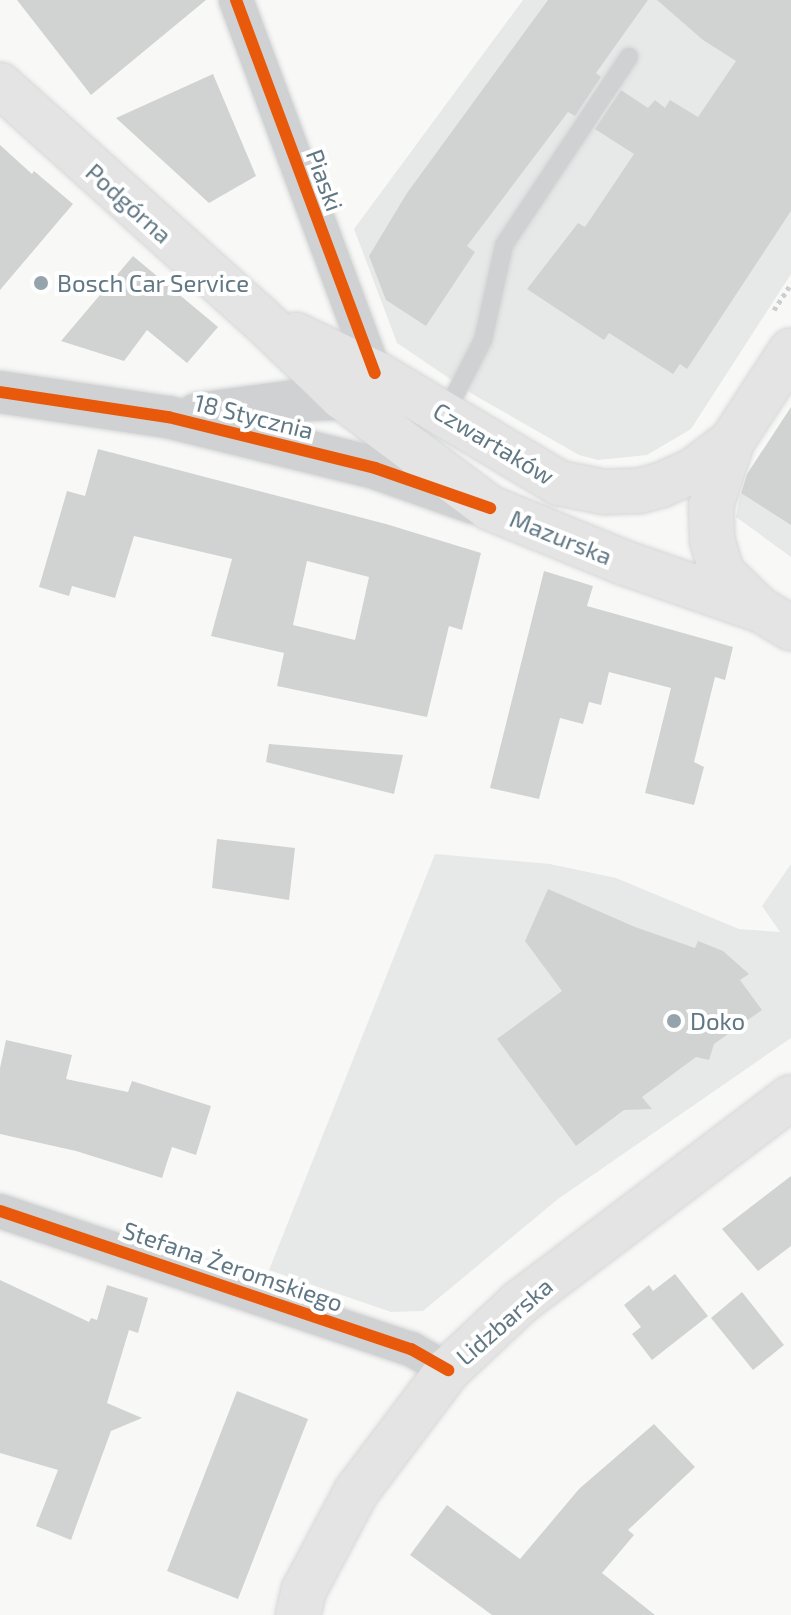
<!DOCTYPE html>
<html>
<head>
<meta charset="utf-8">
<style>
	body { margin:0 }
	#map { position:relative; width:791px; height:1615px; overflow:hidden; background:#f8f8f7; font-family:"Exo 2",sans-serif }
	div>[style] { position:absolute }
	[style*='--x'] { left:calc(var(--x)*1px); top:calc(var(--y)*1px); width:calc(var(--w)*1px); rotate:calc(var(--a)*1deg) }
	.built>* { inset:0; background:#e7e9e9 }
	.building>* { inset:0; background:#d1d3d3 }
	.path>* { height:5px; margin-top:-2.5px; transform-origin:0; background:repeating-linear-gradient(90deg,#cdcecf 0 4px,transparent 0 8px) }
	.roads { filter:drop-shadow(0 0 2px #d4d6d6) drop-shadow(0 0 2px #d4d6d6) }
	.service>* { height:18px; margin:-9px; padding:0 9px; transform-origin:9px; border-radius:9px; background:#d0d1d2 }
	.minor>* { height:34px; margin:-17px; padding:0 17px; transform-origin:17px; border-radius:17px; background:#d0d1d2 }
	.tertiary>* { height:42px; margin:-21px; padding:0 21px; transform-origin:21px; border-radius:21px; background:#d0d1d2 }
	.secondary>* { height:44px; margin:-22px; padding:0 22px; transform-origin:22px; border-radius:22px; background:#e3e4e3 }
	.cycleway>* { height:12px; margin:-6px; padding:0 6px; transform-origin:6px; border-radius:6px; background:#e8590c }
	.dots>* { width:22px; height:22px; translate:-50% -50%; box-sizing:border-box; border:4px solid #fff; border-radius:50% }
	span { translate:-50% -50%; white-space:nowrap; text-align:center; line-height:1.15; -webkit-text-stroke:8px #fff; paint-order:stroke }
	.street-label { font-size:24px; color:#607784 }
	.poi-label { font-size:24px; color:#607784 }
	.left { translate:0 -50%; text-align:left }
</style>
</head>
<body>
<div id="map">
	<div class="built">
		<div style="clip-path:polygon(523px 0,791px 0,791px 274px,691px 429px,647px 455px,598px 460px,579px 455px,474px 395px,397px 343px,354px 229px)"></div>
		<div style="clip-path:polygon(791px 410px,791px 557px,736px 517px,740px 496px)"></div>
		<div style="clip-path:polygon(435px 854px,550px 864px,616px 878px,739px 929px,780px 932px,762px 906px,791px 864px,791px 1038px,558px 1199px,423px 1311px,391px 1312px,269px 1270px)"></div>
	</div>
	<div class="building">
		<div style="clip-path:polygon(17px 0,206px 0,91px 95px)"></div>
		<div style="clip-path:polygon(548px 0,648px 0,596px 73px,601px 77px,575px 116px,568px 112px,467px 246px,475px 252px,426px 326px,386px 300px,369px 256px,407px 193px)"></div>
		<div style="clip-path:polygon(657px 0,791px 0,791px 211px,687px 369px,680px 364px,673px 374px,609px 333px,604px 340px,527px 289px,578px 223px,585px 227px,634px 154px,595px 129px,621px 90px,648px 108px,655px 100px,665px 108px,670px 100px,698px 117px,736px 61px,703px 40px)"></div>
		<div style="clip-path:polygon(213px 74px,256px 176px,209px 203px,116px 118px)"></div>
		<div style="clip-path:polygon(0 145px,32px 174px,34px 171px,73px 204px,0 290px)"></div>
		<div style="clip-path:polygon(133px 256px,218px 327px,187px 363px,147px 330px,124px 361px,61px 341px)"></div>
		<div style="clip-path:polygon(791px 407px,791px 525px,741px 493px,747px 474px)"></div>
		<div style="clip-path:polygon(evenodd,98px 449px,386px 524px,481px 553px,462px 630px,449px 626px,427px 717px,277px 686px,284px 653px,211px 636px,232px 559px,134px 536px,115px 598px,72px 586px,69px 596px,39px 587px,67px 491px,85px 496px,98px 449px,307px 561px,369px 577px,355px 640px,293px 625px,307px 561px)"></div>
		<div style="clip-path:polygon(544px 571px,593px 586px,587px 606px,733px 647px,725px 680px,715px 677px,694px 762px,704px 767px,694px 805px,645px 793px,671px 688px,609px 672px,601px 705px,589px 702px,583px 724px,560px 718px,539px 799px,490px 788px)"></div>
		<div style="clip-path:polygon(269px 744px,403px 755px,394px 794px,266px 762px)"></div>
		<div style="clip-path:polygon(217px 839px,295px 848px,289px 900px,212px 888px)"></div>
		<div style="clip-path:polygon(548px 889px,635px 927px,695px 948px,698px 941px,723px 951px,749px 974px,740px 980px,762px 1010px,714px 1044px,709px 1060px,696px 1057px,642px 1097px,652px 1109px,624px 1110px,576px 1146px,497px 1039px,562px 991px,525px 941px)"></div>
		<div style="clip-path:polygon(6px 1040px,72px 1055px,66px 1079px,128px 1092px,132px 1081px,211px 1106px,196px 1155px,172px 1147px,162px 1178px,76px 1151px,0 1134px,0 1068px)"></div>
		<div style="clip-path:polygon(791px 1176px,791px 1246px,758px 1271px,722px 1229px)"></div>
		<div style="clip-path:polygon(675px 1274px,708px 1316px,652px 1360px,632px 1334px,641px 1327px,624px 1305px,649px 1285px,653px 1291px)"></div>
		<div style="clip-path:polygon(0 1280px,89px 1322px,91px 1318px,97px 1320px,107px 1285px,148px 1298px,138px 1333px,129px 1330px,107px 1403px,142px 1418px,111px 1431px,71px 1540px,36px 1526px,58px 1470px,0 1453px)"></div>
		<div style="clip-path:polygon(742px 1292px,784px 1345px,753px 1370px,711px 1318px)"></div>
		<div style="clip-path:polygon(237px 1391px,308px 1419px,238px 1599px,167px 1571px)"></div>
		<div style="clip-path:polygon(654px 1424px,695px 1467px,628px 1530px,634px 1535px,602px 1573px,655px 1615px,492px 1615px,410px 1555px,447px 1505px,520px 1559px,579px 1489px)"></div>
	</div>
	<div class="path">
		<div style="--x:774;--y:310;--w:31;--a:-57"></div>
	</div>
	<div class="roads">
		<div class="service">
			<div style="--x:445;--y:414;--w:83;--a:-62.8"></div>
			<div style="--x:483;--y:340;--w:97;--a:-77.5"></div>
			<div style="--x:504;--y:245;--w:226;--a:-56.4"></div>
		</div>
		<div class="minor">
			<div style="--x:236;--y:0;--w:398;--a:69.6"></div>
			<div style="--x:0;--y:1211;--w:434;--a:18.6"></div>
			<div style="--x:411;--y:1349;--w:43;--a:29.6"></div>
		</div>
		<div class="tertiary">
			<div style="--x:0;--y:392;--w:170;--a:8.5"></div>
			<div style="--x:168;--y:417;--w:213;--a:13.8"></div>
			<div style="--x:375;--y:468;--w:105;--a:19.5"></div>
			<div style="--x:197;--y:414;--w:106;--a:-7.6"></div>
			<div style="--x:302;--y:400;--w:67;--a:-1.7"></div>
		</div>
		<div class="secondary">
			<div style="--x:0;--y:85;--w:349;--a:41.9"></div>
			<div style="--x:260;--y:318;--w:114;--a:43.9"></div>
			<div style="--x:342;--y:397;--w:185;--a:36.9"></div>
			<div style="--x:490;--y:508;--w:143;--a:22.2"></div>
			<div style="--x:622;--y:562;--w:147;--a:19.1"></div>
			<div style="--x:761;--y:610;--w:35;--a:31"></div>
			<div style="--x:296;--y:335;--w:88;--a:25.7"></div>
			<div style="--x:375;--y:373;--w:214;--a:30.9"></div>
			<div style="--x:559;--y:483;--w:46;--a:11.3"></div>
			<div style="--x:604;--y:492;--w:35;--a:-2"></div>
			<div style="--x:639;--y:491;--w:23;--a:-15"></div>
			<div style="--x:661;--y:485;--w:36;--a:-24"></div>
			<div style="--x:694;--y:470;--w:48;--a:-37.3"></div>
			<div style="--x:732;--y:441;--w:108;--a:-56.8"></div>
			<div style="--x:732;--y:441;--w:68;--a:107.9"></div>
			<div style="--x:711;--y:506;--w:34;--a:88"></div>
			<div style="--x:712;--y:540;--w:34;--a:73"></div>
			<div style="--x:722;--y:573;--w:47;--a:44.1"></div>
			<div style="--x:298;--y:1615;--w:26;--a:-77"></div>
			<div style="--x:304;--y:1590;--w:111;--a:-62"></div>
			<div style="--x:356;--y:1492;--w:153;--a:-53"></div>
			<div style="--x:448;--y:1370;--w:98;--a:-43.3"></div>
			<div style="--x:519;--y:1303;--w:341;--a:-37.1"></div>
		</div>
	</div>
	<div class="cycleway">
		<div style="--x:236;--y:0;--w:398;--a:69.6"></div>
		<div style="--x:0;--y:392;--w:170;--a:8.5"></div>
		<div style="--x:168;--y:417;--w:213;--a:13.8"></div>
		<div style="--x:375;--y:468;--w:122;--a:19.2"></div>
		<div style="--x:0;--y:1211;--w:434;--a:18.6"></div>
		<div style="--x:411;--y:1349;--w:43;--a:29.6"></div>
	</div>
	<div class="dots">
		<div style="left:41px;top:283px;background:#95a4ac"></div>
		<div style="left:674px;top:1021px;background:#95a4ac"></div>
	</div>
	<div class="street-label">
		<span style="left:325px;top:180px;rotate:70deg">Piaski</span>
		<span style="left:129px;top:203px;rotate:42deg">Podgórna</span>
		<span style="left:254px;top:416px;rotate:14deg">18 Stycznia</span>
		<span style="left:494px;top:443px;rotate:31deg">Czwartaków</span>
		<span style="left:561px;top:537px;rotate:22deg">Mazurska</span>
		<span style="left:233px;top:1266px;rotate:19deg">Stefana Żeromskiego</span>
		<span style="left:504px;top:1321px;rotate:-41deg">Lidzbarska</span>
	</div>
	<div class="poi-label">
		<span class="left" style="left:57px;top:283px">Bosch Car Service</span>
		<span class="left" style="left:690px;top:1021px">Doko</span>
	</div>
</div>
</body>
</html>
